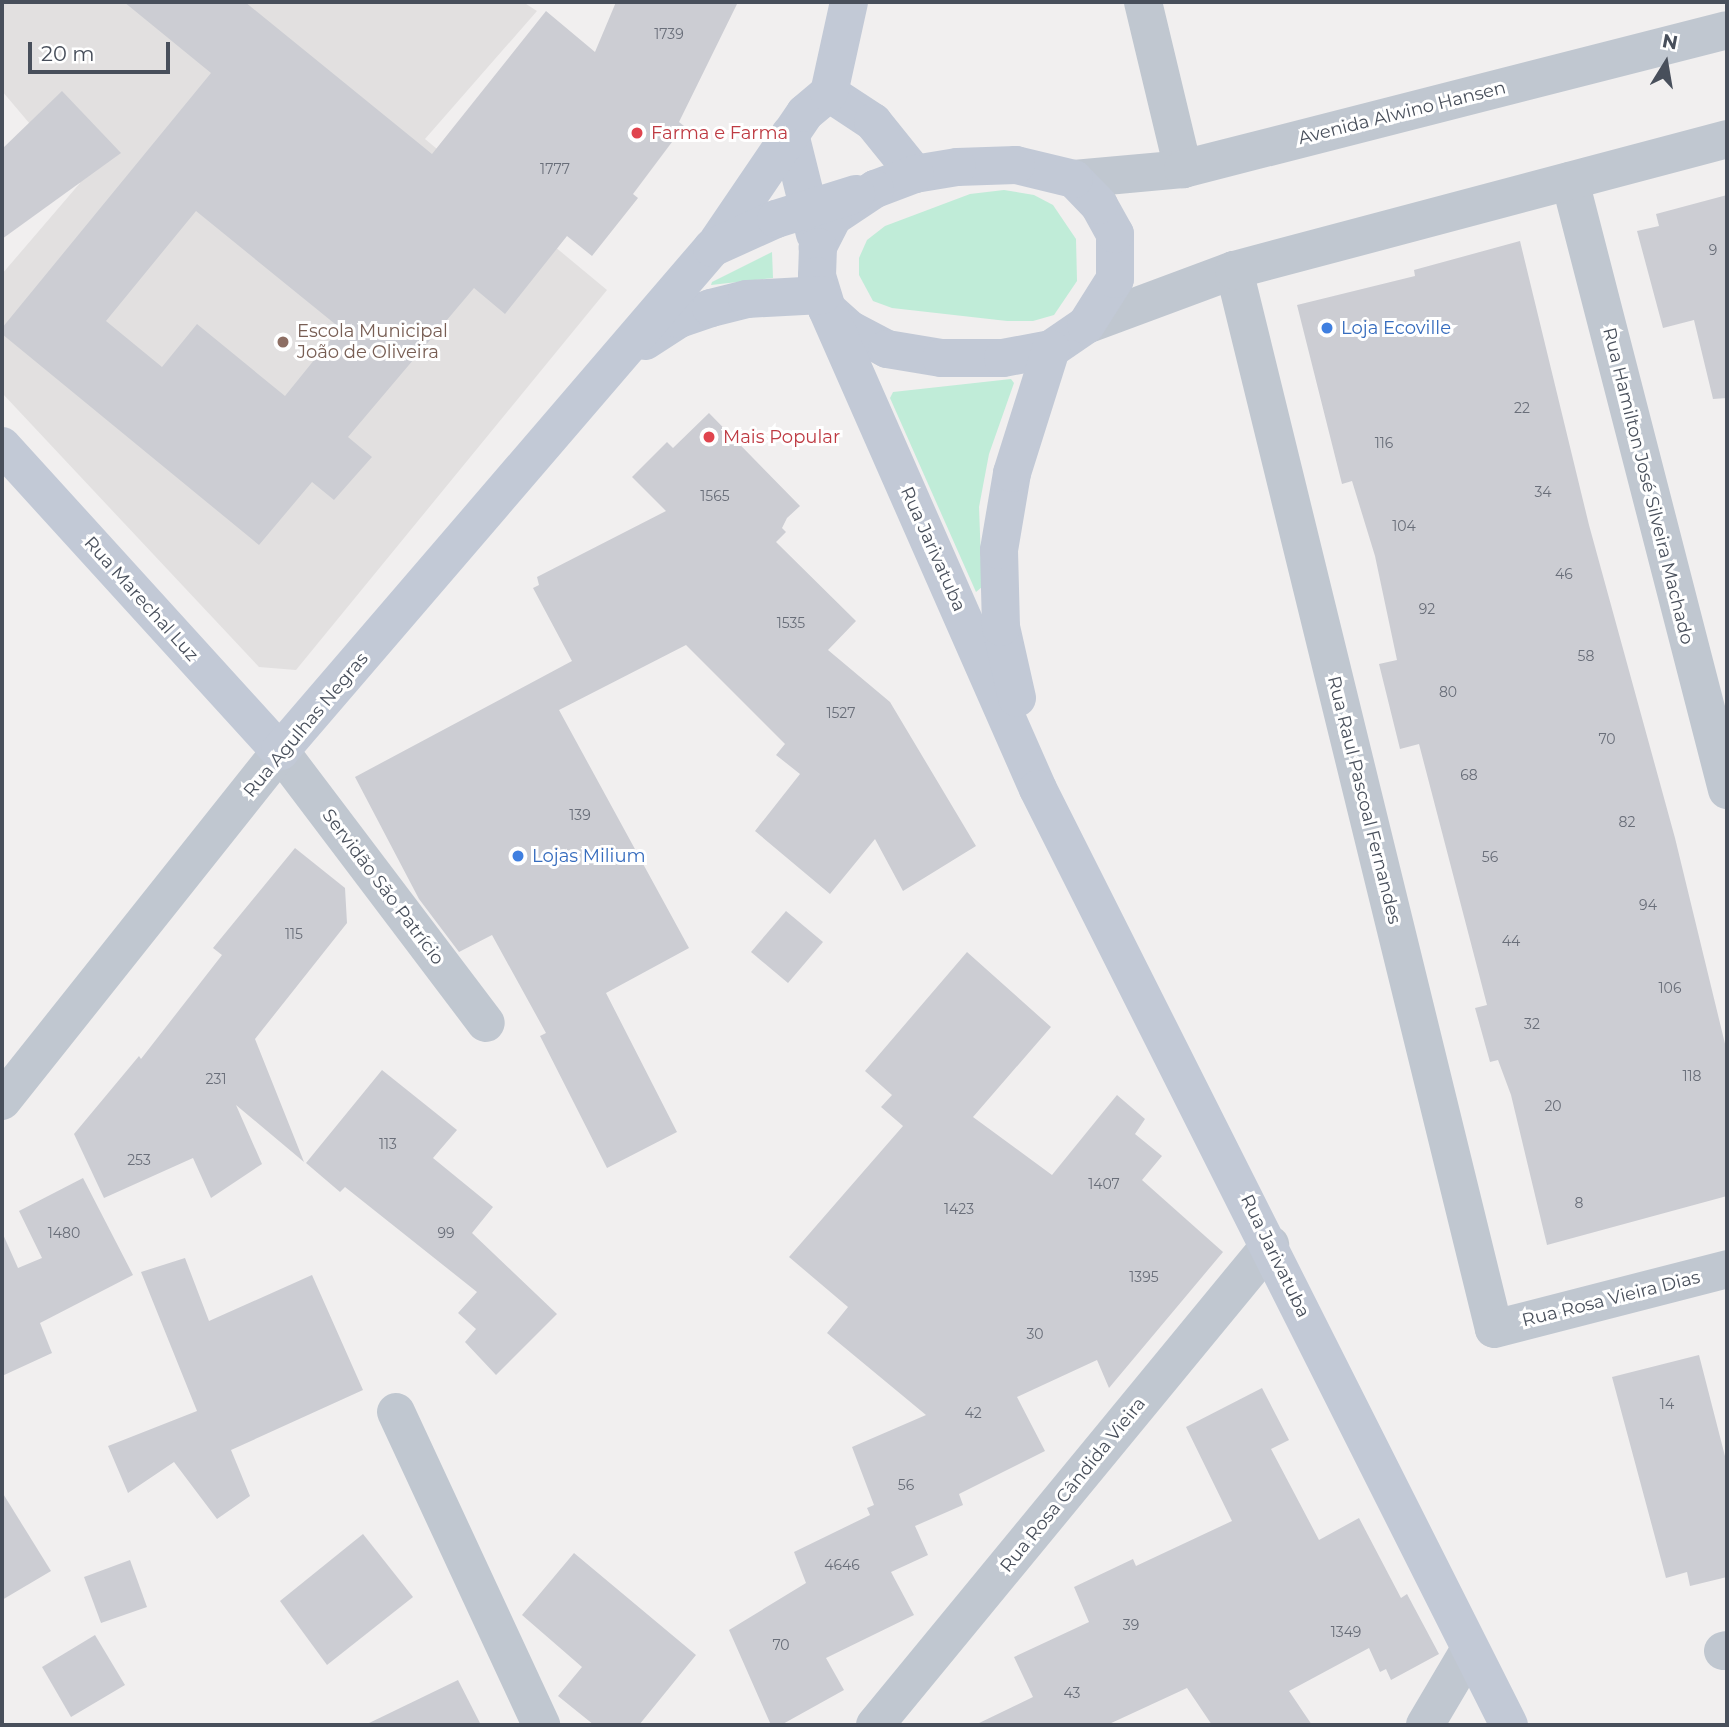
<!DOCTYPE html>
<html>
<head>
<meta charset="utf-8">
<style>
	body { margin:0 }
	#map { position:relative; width:1729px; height:1727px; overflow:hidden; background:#f1efef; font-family:Montserrat,sans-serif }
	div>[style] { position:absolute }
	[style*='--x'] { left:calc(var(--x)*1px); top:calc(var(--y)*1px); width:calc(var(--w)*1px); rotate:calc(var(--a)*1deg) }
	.education>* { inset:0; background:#e2e0e0 }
	.green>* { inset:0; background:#c0ecd8 }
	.building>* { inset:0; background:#cccdd3 }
	.minor>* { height:38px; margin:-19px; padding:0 19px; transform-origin:19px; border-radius:19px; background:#c0c7d0 }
	.tertiary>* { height:38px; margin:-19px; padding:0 19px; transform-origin:19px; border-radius:19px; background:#c0c7d0 }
	.secondary>* { height:38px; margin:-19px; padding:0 19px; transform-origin:19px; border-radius:19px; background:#c2c9d6 }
	.dots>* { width:19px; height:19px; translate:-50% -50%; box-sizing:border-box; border:4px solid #fff; border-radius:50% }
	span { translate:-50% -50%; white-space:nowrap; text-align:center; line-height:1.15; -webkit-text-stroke:6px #fff; paint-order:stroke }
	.number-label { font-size:14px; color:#696e79 }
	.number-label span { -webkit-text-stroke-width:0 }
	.street-label { font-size:18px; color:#484f5b }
	.health-label { font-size:18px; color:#be3a42 }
	.left { translate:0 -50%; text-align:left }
	.shop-label { font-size:18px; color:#366cbe }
	.education-label { font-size:18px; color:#785e54 }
	.frame { position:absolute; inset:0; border:4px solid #484f5b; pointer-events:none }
	.north { position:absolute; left:1631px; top:28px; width:70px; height:70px; -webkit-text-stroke:5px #fff; paint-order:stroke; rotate:11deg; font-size:19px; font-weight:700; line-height:28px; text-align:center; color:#484f5b }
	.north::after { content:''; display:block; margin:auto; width:24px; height:32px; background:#484f5b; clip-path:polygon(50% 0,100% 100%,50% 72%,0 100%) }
	.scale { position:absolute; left:28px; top:42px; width:142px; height:32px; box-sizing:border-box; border:4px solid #484f5b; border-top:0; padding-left:9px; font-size:21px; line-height:24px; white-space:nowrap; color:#484f5b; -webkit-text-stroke:5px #fff; paint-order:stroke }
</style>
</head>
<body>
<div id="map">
	<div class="education">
		<div style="clip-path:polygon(2px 2px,523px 2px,537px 11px,425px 139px,607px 290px,296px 670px,259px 667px,2px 393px,2px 274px,80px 183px,2px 91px)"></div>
	</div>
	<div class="green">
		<div style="clip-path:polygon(1004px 190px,1034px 195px,1053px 205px,1076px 239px,1077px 281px,1054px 315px,1033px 321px,1007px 321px,892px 308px,873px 301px,859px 275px,859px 258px,867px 240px,885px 226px,970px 194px)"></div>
		<div style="clip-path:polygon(772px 252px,773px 278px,711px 285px,712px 282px)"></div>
		<div style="clip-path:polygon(1011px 379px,1014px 383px,989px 454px,979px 507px,982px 587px,976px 592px,890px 398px,893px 392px)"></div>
	</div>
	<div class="building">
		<div style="clip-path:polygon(evenodd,124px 2px,245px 2px,432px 154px,546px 11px,595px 52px,616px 2px,738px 2px,679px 122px,684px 126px,633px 194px,638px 198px,592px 256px,567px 236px,505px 314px,474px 288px,348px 437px,372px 457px,334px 500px,312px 482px,259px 545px,2px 334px,2px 328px,211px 73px,124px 2px,196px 211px,340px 328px,285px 396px,197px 324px,162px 367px,106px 321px,196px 211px)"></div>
		<div style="clip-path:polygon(62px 91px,121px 153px,2px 239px,2px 149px)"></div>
		<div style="clip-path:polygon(1727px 195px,1727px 398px,1713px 399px,1694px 320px,1663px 328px,1637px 231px,1659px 226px,1656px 214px)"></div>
		<div style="clip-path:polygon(1520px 241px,1589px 525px,1675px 838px,1727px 1052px,1727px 1196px,1547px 1245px,1511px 1095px,1498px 1060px,1490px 1062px,1475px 1008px,1487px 1005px,1419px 744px,1400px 749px,1379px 664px,1397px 660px,1375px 556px,1352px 481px,1342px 484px,1297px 305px,1415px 276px,1414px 270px)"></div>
		<div style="clip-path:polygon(709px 413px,800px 506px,787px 518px,782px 528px,786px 532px,776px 542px,856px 621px,828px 650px,890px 702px,976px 846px,903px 891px,875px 839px,830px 894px,755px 831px,800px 774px,776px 755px,785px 744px,686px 645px,559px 710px,689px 948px,606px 993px,677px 1132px,607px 1168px,540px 1036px,546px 1033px,492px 935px,459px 952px,419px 899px,355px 777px,572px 661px,533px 588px,539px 585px,537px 577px,666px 511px,632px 477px,667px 442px,673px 448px)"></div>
		<div style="clip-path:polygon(295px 848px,345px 888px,347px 923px,255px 1039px,304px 1162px,236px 1105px,262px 1164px,211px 1198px,193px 1158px,104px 1198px,74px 1134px,139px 1056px,141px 1059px,222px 955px,213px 948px)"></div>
		<div style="clip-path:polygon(786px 911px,823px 942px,788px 983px,751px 952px)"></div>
		<div style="clip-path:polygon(967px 952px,1051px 1027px,973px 1117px,1052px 1175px,1117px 1095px,1145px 1119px,1135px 1134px,1162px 1156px,1142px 1180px,1223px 1252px,1109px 1388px,1097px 1360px,1017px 1397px,1045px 1451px,959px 1494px,963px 1505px,915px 1526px,928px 1555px,891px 1572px,914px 1615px,826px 1658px,844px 1690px,781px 1725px,771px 1725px,729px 1630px,806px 1583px,794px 1552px,870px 1515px,867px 1508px,874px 1505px,852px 1447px,926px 1415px,827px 1333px,848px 1307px,789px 1257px,903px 1126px,881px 1107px,892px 1095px,865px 1071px)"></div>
		<div style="clip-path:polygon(382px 1070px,457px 1130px,433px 1158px,493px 1207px,472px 1233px,557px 1314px,496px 1375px,465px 1342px,476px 1329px,458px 1313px,477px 1292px,345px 1187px,340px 1192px,306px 1163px)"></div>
		<div style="clip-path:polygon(83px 1178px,133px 1275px,40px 1323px,52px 1353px,2px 1376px,2px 1232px,18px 1268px,42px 1258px,19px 1211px)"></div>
		<div style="clip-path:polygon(185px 1258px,209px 1321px,312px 1275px,363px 1390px,231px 1450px,250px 1496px,217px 1519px,174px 1462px,128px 1493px,108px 1446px,197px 1411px,141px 1272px)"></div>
		<div style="clip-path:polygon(1699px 1355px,1727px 1464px,1727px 1577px,1690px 1586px,1687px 1572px,1666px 1578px,1612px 1377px)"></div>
		<div style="clip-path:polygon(1262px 1388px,1289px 1440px,1271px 1449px,1319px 1540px,1359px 1518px,1401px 1598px,1407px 1594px,1439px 1654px,1391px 1680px,1386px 1669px,1380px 1672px,1369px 1648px,1289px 1691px,1312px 1725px,1212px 1725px,1187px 1688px,1107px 1725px,975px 1725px,1033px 1697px,1014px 1657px,1089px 1622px,1074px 1587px,1133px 1559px,1136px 1566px,1232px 1521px,1186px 1427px)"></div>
		<div style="clip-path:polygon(2px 1492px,51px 1571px,2px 1600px)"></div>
		<div style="clip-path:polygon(363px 1534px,413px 1597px,327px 1665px,280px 1601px)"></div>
		<div style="clip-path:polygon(574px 1553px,696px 1655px,639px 1725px,594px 1725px,558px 1696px,582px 1667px,522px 1615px)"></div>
		<div style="clip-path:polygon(130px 1560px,147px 1607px,101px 1623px,84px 1577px)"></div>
		<div style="clip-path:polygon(95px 1635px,125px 1685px,71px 1717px,42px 1667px)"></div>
		<div style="clip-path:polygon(458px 1680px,481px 1725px,365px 1725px)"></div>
	</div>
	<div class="minor">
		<div style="--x:1143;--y:2;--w:172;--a:76.5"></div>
		<div style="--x:1570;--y:181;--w:629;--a:75.54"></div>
		<div style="--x:1234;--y:270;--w:1090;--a:76.21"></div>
		<div style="--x:1494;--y:1329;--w:241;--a:-14.4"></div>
		<div style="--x:280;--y:751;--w:341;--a:52.9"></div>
		<div style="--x:396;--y:1412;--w:345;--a:65.1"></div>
		<div style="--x:1723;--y:1651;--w:4;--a:-14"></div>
		<div style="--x:875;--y:1725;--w:622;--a:-50.55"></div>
		<div style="--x:1425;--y:1725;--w:88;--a:-59.4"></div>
	</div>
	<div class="tertiary">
		<div style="--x:1074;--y:179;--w:109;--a:-5.2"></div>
		<div style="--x:1183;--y:169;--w:561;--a:-14.33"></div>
		<div style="--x:1086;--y:325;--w:158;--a:-20.4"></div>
		<div style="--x:1234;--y:270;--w:510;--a:-14.88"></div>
		<div style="--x:2;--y:1101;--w:447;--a:-51.5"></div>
	</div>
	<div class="secondary">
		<div style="--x:829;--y:93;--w:53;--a:33.4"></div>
		<div style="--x:873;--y:122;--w:67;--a:51.1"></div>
		<div style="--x:790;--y:134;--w:103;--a:76"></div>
		<div style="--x:714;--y:247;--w:162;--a:-55.8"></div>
		<div style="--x:805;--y:113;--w:31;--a:-40"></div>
		<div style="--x:829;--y:93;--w:93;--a:-77.6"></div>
		<div style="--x:827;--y:309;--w:30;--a:42"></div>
		<div style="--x:849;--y:329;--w:43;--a:27.8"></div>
		<div style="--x:887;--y:349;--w:55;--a:9.5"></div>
		<div style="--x:941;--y:358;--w:62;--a:0"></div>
		<div style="--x:1003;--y:358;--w:49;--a:-10.6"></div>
		<div style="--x:1051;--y:349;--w:42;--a:-34.4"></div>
		<div style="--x:1086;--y:325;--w:54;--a:-57.8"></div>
		<div style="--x:1115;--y:279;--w:45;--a:-90"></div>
		<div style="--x:1115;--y:234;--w:33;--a:-119"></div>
		<div style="--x:1099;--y:205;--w:36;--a:-134"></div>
		<div style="--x:1074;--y:179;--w:60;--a:-166.4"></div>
		<div style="--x:1016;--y:165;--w:59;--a:178.1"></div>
		<div style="--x:957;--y:167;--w:43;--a:170.5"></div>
		<div style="--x:915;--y:174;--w:43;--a:159.4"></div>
		<div style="--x:875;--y:189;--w:50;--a:146.3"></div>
		<div style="--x:833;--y:217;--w:34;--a:117"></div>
		<div style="--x:818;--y:247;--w:29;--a:92"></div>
		<div style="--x:817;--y:276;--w:34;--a:73"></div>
		<div style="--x:827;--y:309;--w:524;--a:66.27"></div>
		<div style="--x:1038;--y:789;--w:1048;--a:63.29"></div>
		<div style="--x:645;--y:341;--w:40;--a:-32.9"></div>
		<div style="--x:679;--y:319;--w:34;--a:-19"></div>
		<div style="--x:711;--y:308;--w:37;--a:-14"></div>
		<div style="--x:747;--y:299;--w:75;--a:-3.1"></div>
		<div style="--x:2;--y:446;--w:413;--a:47.7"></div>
		<div style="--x:280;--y:751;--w:663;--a:-49.34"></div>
		<div style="--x:712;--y:248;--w:70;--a:-24.4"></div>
		<div style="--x:776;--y:219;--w:84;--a:-17.4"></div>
		<div style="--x:1017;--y:698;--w:73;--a:-102.7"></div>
		<div style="--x:1001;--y:627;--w:77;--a:-91.5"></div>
		<div style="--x:999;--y:550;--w:78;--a:-80.4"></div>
		<div style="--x:1012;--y:473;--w:130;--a:-72.5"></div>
	</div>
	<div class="dots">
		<div style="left:637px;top:133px;background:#e0444e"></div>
		<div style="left:1327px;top:328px;background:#3f7fe0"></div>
		<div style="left:283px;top:342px;background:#8d6e63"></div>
		<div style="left:709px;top:437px;background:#e0444e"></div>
		<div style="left:518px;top:856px;background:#3f7fe0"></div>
	</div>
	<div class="number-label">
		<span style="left:669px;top:34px">1739</span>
		<span style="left:555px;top:169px">1777</span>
		<span style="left:1713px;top:250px">9</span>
		<span style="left:1522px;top:408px">22</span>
		<span style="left:1384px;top:443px">116</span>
		<span style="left:1543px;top:492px">34</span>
		<span style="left:715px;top:496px">1565</span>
		<span style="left:1404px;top:526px">104</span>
		<span style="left:1564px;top:574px">46</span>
		<span style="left:1427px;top:609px">92</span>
		<span style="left:791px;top:623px">1535</span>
		<span style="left:1586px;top:656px">58</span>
		<span style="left:1448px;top:692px">80</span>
		<span style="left:841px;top:713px">1527</span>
		<span style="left:1607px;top:739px">70</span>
		<span style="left:1469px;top:775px">68</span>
		<span style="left:580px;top:815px">139</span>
		<span style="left:1627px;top:822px">82</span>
		<span style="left:1490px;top:857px">56</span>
		<span style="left:1648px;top:905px">94</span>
		<span style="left:294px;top:934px">115</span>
		<span style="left:1511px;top:941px">44</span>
		<span style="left:1670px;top:988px">106</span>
		<span style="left:1532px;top:1024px">32</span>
		<span style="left:1692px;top:1076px">118</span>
		<span style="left:216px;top:1079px">231</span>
		<span style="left:1553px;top:1106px">20</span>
		<span style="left:388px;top:1144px">113</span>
		<span style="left:139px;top:1160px">253</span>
		<span style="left:1104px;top:1184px">1407</span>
		<span style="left:1579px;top:1203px">8</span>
		<span style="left:959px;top:1209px">1423</span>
		<span style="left:64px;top:1233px">1480</span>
		<span style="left:446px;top:1233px">99</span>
		<span style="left:1144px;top:1277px">1395</span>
		<span style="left:1035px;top:1334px">30</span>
		<span style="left:1667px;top:1404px">14</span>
		<span style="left:973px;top:1413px">42</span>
		<span style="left:906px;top:1485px">56</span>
		<span style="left:842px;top:1565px">4646</span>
		<span style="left:1131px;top:1625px">39</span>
		<span style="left:1346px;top:1632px">1349</span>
		<span style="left:781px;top:1645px">70</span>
		<span style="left:1072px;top:1693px">43</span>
	</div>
	<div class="street-label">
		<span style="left:1402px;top:113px;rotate:-14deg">Avenida Alwino Hansen</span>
		<span style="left:1648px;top:486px;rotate:76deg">Rua Hamilton José Silveira Machado</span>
		<span style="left:933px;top:549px;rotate:66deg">Rua Jarivatuba</span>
		<span style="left:141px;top:599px;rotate:48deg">Rua Marechal Luz</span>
		<span style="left:306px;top:725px;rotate:-50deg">Rua Agulhas Negras</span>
		<span style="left:1364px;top:800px;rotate:76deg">Rua Raul Pascoal Fernandes</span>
		<span style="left:383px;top:887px;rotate:53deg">Servidão São Patrício</span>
		<span style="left:1275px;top:1256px;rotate:64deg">Rua Jarivatuba</span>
		<span style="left:1611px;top:1299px;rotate:-14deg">Rua Rosa Vieira Dias</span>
		<span style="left:1073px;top:1485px;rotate:-51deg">Rua Rosa Cândida Vieira</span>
	</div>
	<div class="health-label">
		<span class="left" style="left:651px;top:133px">Farma e Farma</span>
		<span class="left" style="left:723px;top:437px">Mais Popular</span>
	</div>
	<div class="shop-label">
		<span class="left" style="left:1341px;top:328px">Loja Ecoville</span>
		<span class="left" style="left:532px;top:856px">Lojas Milium</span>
	</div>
	<div class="education-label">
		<span class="left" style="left:297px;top:342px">Escola Municipal<br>João de Oliveira</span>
	</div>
	<div class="frame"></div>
	<div class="north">N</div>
	<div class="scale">20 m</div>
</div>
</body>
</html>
